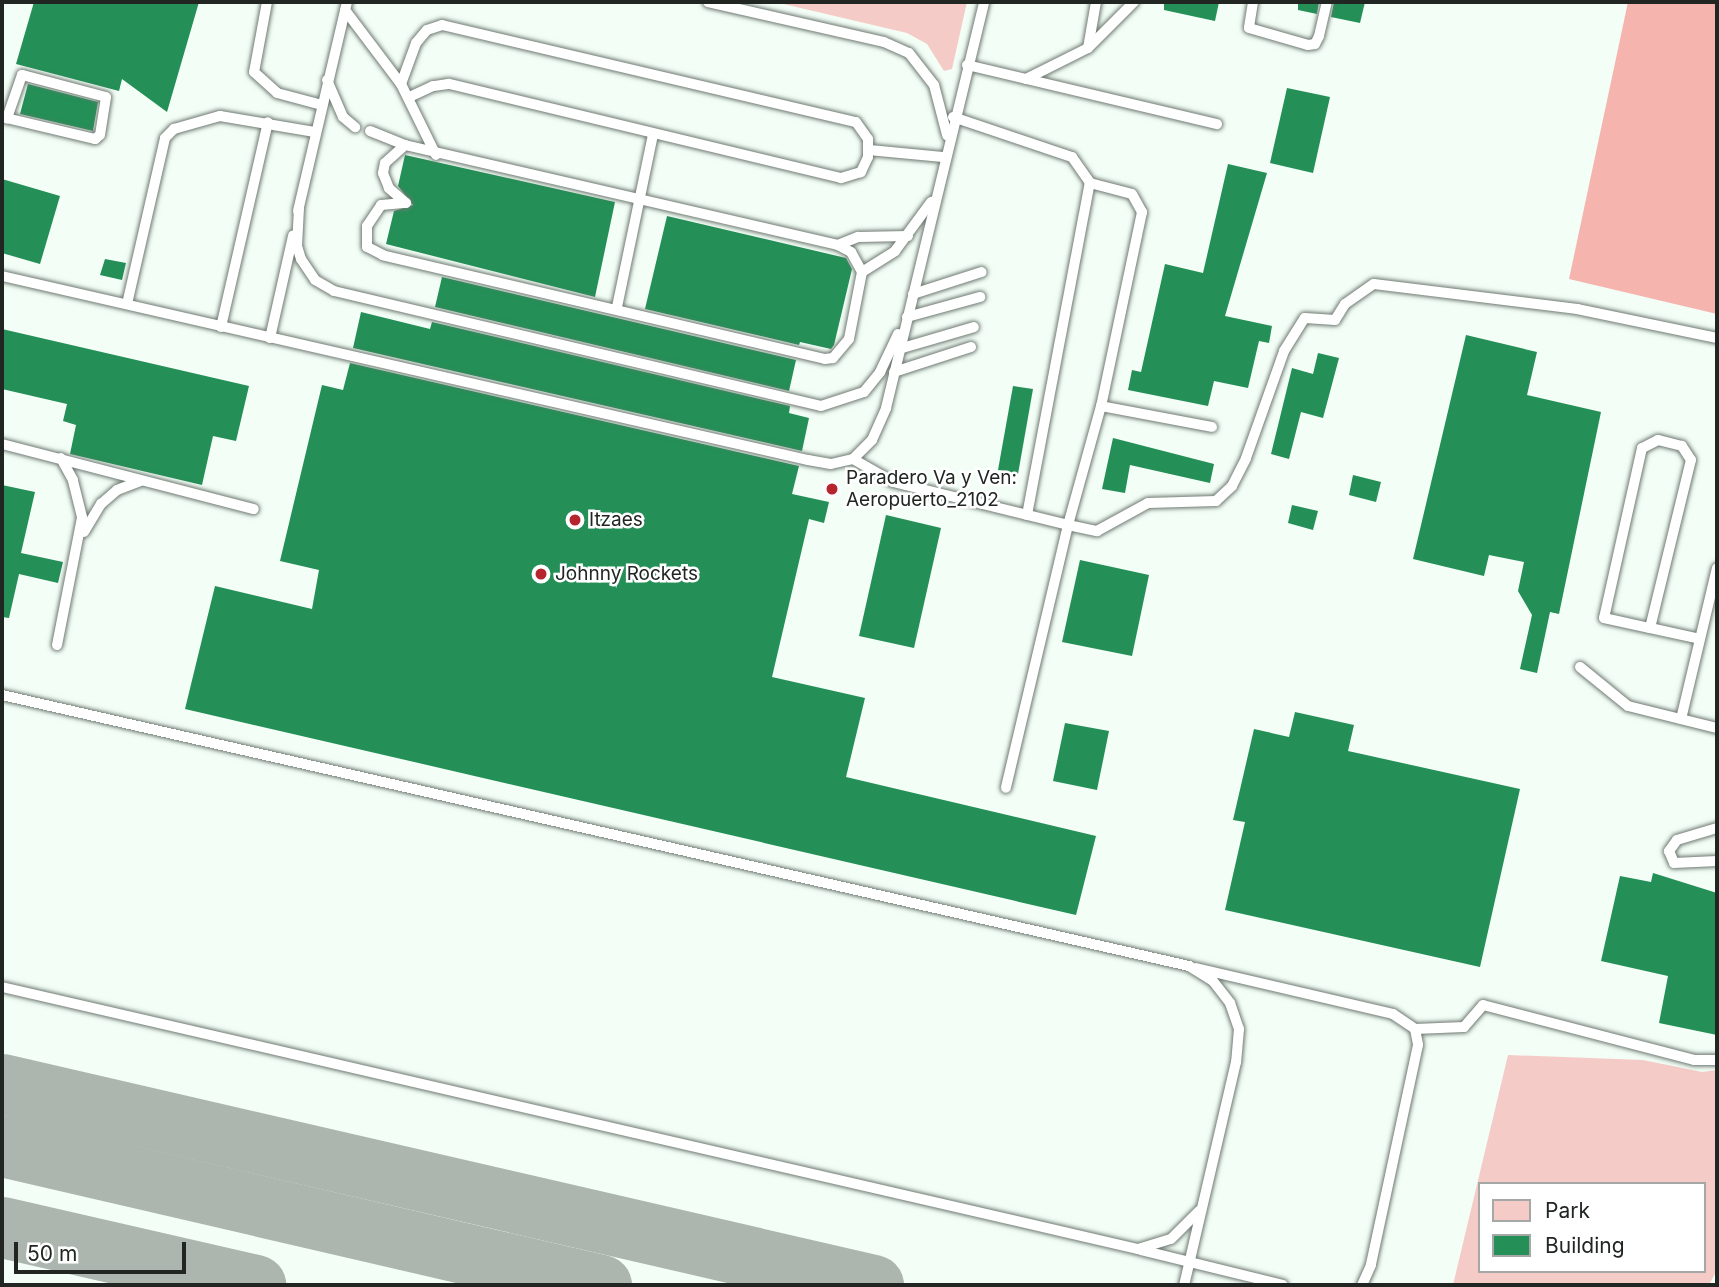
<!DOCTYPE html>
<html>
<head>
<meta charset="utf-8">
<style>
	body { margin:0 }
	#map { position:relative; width:1719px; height:1287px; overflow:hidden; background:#f2fef6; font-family:Inter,sans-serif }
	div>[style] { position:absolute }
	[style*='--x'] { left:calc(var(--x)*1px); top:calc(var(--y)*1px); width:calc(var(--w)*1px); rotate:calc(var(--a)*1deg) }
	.green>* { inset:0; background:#f5cbc7 }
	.forest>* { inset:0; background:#f6b4af }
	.taxiway>* { height:61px; margin:-30.5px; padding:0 30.5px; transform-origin:30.5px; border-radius:30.5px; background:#acb6af }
	.building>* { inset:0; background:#248f57 }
	.roads { filter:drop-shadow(0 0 2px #6f7972) drop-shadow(0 0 2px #6f7972) }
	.lane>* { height:10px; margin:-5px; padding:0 5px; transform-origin:5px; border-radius:5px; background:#fff }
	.dots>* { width:19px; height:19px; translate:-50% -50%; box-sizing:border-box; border:4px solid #fff; border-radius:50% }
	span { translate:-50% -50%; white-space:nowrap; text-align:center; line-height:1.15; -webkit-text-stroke:5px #fff; paint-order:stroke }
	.poi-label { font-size:19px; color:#212623 }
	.left { translate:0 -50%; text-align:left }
	.frame { position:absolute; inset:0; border:4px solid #212623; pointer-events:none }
	.legend { position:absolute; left:1478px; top:1182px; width:228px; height:91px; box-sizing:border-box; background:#fff; border:2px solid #a6a8a7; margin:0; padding:9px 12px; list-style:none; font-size:21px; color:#212623 }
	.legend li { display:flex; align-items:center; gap:14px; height:35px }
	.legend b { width:35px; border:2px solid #a6a8a7 }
	.scale { position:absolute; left:14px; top:1242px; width:172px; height:32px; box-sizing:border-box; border:4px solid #212623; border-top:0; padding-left:9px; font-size:21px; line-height:24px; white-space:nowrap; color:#212623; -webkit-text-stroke:5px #fff; paint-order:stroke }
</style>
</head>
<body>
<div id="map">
	<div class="green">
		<div style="clip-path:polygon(775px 2px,967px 2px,952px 69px,944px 71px,927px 44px,907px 33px)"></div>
		<div style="clip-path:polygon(evenodd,1508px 1055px,1643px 1060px,1702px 1072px,1717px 1070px,1717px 1270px,1709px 1285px,1453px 1285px,1508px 1055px,1479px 1184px,1703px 1184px,1703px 1271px,1479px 1271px,1479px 1184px)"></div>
	</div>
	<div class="forest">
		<div style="clip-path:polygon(1628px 2px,1717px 2px,1717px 314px,1569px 279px)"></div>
	</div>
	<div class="taxiway">
		<div style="--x:2;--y:1084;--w:894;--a:12.99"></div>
		<div style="--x:2;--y:1146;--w:615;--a:13.06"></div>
		<div style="--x:2;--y:1227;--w:260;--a:12.9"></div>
	</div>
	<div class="building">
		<div style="clip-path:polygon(34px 2px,199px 2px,167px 112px,122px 79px,119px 91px,16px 64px)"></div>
		<div style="clip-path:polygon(1164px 2px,1219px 2px,1215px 21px,1164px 10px)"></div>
		<div style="clip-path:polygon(1298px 2px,1319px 2px,1317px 14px,1298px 10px)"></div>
		<div style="clip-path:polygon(1334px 2px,1365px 2px,1360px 23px,1331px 17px)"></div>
		<div style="clip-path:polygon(28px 84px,98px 102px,93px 131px,20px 114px)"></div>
		<div style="clip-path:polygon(1287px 88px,1330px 97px,1313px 173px,1270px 163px)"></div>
		<div style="clip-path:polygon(405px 155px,615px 202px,595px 297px,386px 244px,394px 211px,413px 205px,398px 186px)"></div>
		<div style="clip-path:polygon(1228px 164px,1267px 173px,1225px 316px,1272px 326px,1269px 343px,1259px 341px,1248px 388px,1214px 381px,1208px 406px,1128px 390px,1132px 370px,1141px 372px,1165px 264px,1203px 273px)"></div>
		<div style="clip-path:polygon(2px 179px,60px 196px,40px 264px,2px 253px)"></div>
		<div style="clip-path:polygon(667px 216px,846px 258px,852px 269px,834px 345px,831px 349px,800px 342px,799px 345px,645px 309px)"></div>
		<div style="clip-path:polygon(105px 259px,126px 263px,122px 280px,100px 275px)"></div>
		<div style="clip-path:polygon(442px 277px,796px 360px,789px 391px,435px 307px)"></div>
		<div style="clip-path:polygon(361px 312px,430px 329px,432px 322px,790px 406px,789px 413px,809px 418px,802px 451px,353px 348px)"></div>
		<div style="clip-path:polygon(2px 329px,249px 386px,236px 441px,213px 436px,202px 485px,70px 454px,76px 425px,63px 421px,67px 404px,2px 389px)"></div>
		<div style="clip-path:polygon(1466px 335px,1537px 352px,1527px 395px,1601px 412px,1559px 614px,1550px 612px,1537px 673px,1520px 669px,1532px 615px,1518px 591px,1524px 562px,1489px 555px,1484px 576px,1413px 559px)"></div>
		<div style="clip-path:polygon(1318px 353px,1339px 358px,1323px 418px,1301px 412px,1289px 459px,1271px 454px,1292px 368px,1313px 374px)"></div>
		<div style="clip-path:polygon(350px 363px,799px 466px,792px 494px,829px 502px,824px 523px,809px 519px,772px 677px,865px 698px,846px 777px,1096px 836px,1076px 915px,185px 709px,215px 586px,312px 609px,319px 570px,280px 561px,322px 385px,343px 390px)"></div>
		<div style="clip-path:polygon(1013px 386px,1033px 389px,1018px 474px,998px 470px)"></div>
		<div style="clip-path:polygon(1113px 438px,1214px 464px,1210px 483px,1130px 465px,1125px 493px,1102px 489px)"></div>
		<div style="clip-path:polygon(1353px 475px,1381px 482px,1376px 502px,1349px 495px)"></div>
		<div style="clip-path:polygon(2px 485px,35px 492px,21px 553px,63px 562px,58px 583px,19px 574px,9px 618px,2px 617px)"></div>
		<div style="clip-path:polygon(1292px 505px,1318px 511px,1313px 530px,1288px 523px)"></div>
		<div style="clip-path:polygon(886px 515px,941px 528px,914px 648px,859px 636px)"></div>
		<div style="clip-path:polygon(1080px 560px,1149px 575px,1132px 656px,1062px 642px)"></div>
		<div style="clip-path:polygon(1295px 712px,1354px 725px,1348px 751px,1520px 789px,1480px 967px,1225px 910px,1245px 822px,1233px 820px,1254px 729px,1289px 737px)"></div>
		<div style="clip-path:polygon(1065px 723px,1109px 731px,1097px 790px,1053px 781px)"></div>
		<div style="clip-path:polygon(1653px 873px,1717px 893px,1717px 1035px,1659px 1023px,1668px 976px,1601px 961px,1620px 876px,1651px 882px)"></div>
	</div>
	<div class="roads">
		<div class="lane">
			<div style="--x:267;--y:2;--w:71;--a:100.5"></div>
			<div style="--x:254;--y:72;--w:31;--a:42"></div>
			<div style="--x:277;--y:93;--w:47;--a:14.9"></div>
			<div style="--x:708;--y:2;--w:180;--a:12.8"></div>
			<div style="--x:884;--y:42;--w:27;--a:24"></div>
			<div style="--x:909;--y:53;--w:41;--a:52"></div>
			<div style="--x:934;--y:85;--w:52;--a:75.4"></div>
			<div style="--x:1253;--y:2;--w:26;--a:99"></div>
			<div style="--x:1249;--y:28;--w:61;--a:16.1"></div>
			<div style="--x:1308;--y:45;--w:7;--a:-8"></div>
			<div style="--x:1315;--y:44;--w:9;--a:-63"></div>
			<div style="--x:1319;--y:36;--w:35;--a:-77"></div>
			<div style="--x:345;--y:10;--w:93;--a:52.9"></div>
			<div style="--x:401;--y:84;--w:79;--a:63.8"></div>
			<div style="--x:1088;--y:48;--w:47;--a:-80.1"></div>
			<div style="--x:967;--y:65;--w:257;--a:13.3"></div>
			<div style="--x:1026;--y:79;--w:69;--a:-26.6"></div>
			<div style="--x:1088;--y:48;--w:65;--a:-45"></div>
			<div style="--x:327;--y:80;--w:40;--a:66.6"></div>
			<div style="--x:343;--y:117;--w:16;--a:40"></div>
			<div style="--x:401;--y:84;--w:44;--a:-69.9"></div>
			<div style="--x:416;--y:43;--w:17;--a:-50"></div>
			<div style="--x:427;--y:30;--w:16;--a:-18"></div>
			<div style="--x:442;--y:25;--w:425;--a:13.2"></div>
			<div style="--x:856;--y:122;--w:21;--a:55"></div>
			<div style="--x:868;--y:139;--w:18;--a:90"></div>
			<div style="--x:868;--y:157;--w:17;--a:115"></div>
			<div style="--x:861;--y:172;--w:21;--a:163"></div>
			<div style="--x:841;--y:178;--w:404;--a:-166.5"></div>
			<div style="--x:448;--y:84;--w:15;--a:172"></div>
			<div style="--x:433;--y:86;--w:26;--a:155"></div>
			<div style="--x:2;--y:117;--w:96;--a:13.3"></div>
			<div style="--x:95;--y:139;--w:6;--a:-39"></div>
			<div style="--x:100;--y:135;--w:38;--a:-81"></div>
			<div style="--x:106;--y:97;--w:87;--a:-165.3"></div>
			<div style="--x:22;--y:75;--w:46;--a:109.2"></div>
			<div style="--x:953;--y:117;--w:126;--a:18.6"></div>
			<div style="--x:1072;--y:157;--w:32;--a:55"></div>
			<div style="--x:370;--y:131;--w:38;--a:22"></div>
			<div style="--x:405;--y:145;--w:444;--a:13"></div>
			<div style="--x:838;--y:245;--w:15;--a:28"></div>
			<div style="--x:851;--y:252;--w:23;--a:61"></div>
			<div style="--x:862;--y:272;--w:68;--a:101"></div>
			<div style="--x:849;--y:339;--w:25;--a:130"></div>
			<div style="--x:833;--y:358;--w:8;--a:173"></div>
			<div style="--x:825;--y:359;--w:454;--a:-166.8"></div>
			<div style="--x:383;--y:255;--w:18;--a:-153"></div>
			<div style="--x:367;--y:247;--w:21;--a:-90"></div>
			<div style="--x:367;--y:226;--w:25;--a:-56"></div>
			<div style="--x:381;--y:205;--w:25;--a:-5"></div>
			<div style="--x:406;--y:203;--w:23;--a:-139"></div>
			<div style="--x:389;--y:188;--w:16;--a:-112"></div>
			<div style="--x:383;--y:173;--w:10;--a:-79"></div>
			<div style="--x:385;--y:163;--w:27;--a:-42"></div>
			<div style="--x:869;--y:150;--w:74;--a:5.4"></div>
			<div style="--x:299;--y:208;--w:38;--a:93"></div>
			<div style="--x:297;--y:246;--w:14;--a:73"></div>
			<div style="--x:301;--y:259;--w:25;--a:56"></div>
			<div style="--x:315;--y:280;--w:22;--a:30"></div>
			<div style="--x:334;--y:291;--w:500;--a:13.29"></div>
			<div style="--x:821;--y:406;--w:45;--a:-18"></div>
			<div style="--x:864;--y:392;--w:26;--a:-51"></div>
			<div style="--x:880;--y:372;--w:42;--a:-64.7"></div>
			<div style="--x:298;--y:211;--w:215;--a:-76.8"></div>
			<div style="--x:838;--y:245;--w:22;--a:-22"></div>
			<div style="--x:858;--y:237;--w:50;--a:-1.1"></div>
			<div style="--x:862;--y:272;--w:39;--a:-32"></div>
			<div style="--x:895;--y:251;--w:61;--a:-53.7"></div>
			<div style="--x:2;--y:276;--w:827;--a:12.86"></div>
			<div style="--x:808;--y:460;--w:23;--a:10"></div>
			<div style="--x:831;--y:464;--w:23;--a:-13"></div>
			<div style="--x:853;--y:459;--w:27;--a:-45"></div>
			<div style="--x:872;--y:440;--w:35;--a:-66"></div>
			<div style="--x:886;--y:408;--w:418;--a:-76.4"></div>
			<div style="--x:913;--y:294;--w:72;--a:-17.7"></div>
			<div style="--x:127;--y:304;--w:170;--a:-77.1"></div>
			<div style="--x:165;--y:138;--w:13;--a:-45"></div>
			<div style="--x:174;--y:129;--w:48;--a:-15.8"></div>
			<div style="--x:220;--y:116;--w:96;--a:9.6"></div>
			<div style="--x:617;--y:307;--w:176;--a:-78.2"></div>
			<div style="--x:907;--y:317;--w:76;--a:-15.3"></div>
			<div style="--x:221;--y:327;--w:210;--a:-77.1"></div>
			<div style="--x:270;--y:338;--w:105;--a:-77.3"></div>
			<div style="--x:899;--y:349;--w:78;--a:-16.3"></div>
			<div style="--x:894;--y:372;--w:81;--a:-18"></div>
			<div style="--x:1101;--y:406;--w:113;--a:10.7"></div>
			<div style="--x:2;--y:444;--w:260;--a:14.5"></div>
			<div style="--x:853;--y:459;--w:46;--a:29.9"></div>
			<div style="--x:893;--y:482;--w:180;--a:13.8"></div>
			<div style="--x:1068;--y:525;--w:270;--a:103.3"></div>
			<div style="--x:1027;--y:515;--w:338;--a:-79.3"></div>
			<div style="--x:1090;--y:183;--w:43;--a:14.7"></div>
			<div style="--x:1132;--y:194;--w:21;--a:61"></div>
			<div style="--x:1142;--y:212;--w:198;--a:101.9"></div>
			<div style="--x:1101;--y:406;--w:123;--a:105.5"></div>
			<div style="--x:1068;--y:525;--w:30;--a:12"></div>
			<div style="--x:1097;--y:531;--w:58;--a:-28.8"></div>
			<div style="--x:1148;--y:503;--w:68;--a:-1.7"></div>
			<div style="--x:1216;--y:501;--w:22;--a:-43"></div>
			<div style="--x:1232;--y:486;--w:31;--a:-63"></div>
			<div style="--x:1246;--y:458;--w:114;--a:-70.4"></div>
			<div style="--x:1284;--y:351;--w:39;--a:-58"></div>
			<div style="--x:1305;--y:318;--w:30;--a:4"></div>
			<div style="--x:1335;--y:320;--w:19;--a:-58"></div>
			<div style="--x:1345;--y:304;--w:35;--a:-35"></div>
			<div style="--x:1374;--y:284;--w:205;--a:7"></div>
			<div style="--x:1577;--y:309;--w:143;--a:11.7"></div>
			<div style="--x:84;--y:532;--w:33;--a:-59"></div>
			<div style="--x:101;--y:504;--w:21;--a:-41"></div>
			<div style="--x:117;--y:490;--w:25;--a:-21"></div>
			<div style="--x:1650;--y:628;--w:173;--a:-76.3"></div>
			<div style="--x:1691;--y:460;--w:17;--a:-123"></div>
			<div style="--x:1682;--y:446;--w:25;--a:-166"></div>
			<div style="--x:1658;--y:440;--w:18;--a:153"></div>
			<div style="--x:1642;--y:448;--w:174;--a:102.6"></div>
			<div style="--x:1604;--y:618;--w:47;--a:12.3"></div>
			<div style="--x:1650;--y:628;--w:51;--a:12.4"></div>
			<div style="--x:57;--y:645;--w:130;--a:-78.9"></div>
			<div style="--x:82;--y:517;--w:38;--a:-104"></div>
			<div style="--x:73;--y:480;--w:25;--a:-119"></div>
			<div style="--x:1580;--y:667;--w:62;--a:39.1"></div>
			<div style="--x:1628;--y:706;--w:92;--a:13.9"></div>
			<div style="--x:2;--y:695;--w:1218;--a:12.86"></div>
			<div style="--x:1189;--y:966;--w:28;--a:32"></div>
			<div style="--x:1213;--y:981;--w:28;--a:52"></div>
			<div style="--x:1230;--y:1003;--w:28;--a:71"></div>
			<div style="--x:1239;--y:1029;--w:33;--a:95"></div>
			<div style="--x:1236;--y:1062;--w:229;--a:103.1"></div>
			<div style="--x:1681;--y:719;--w:155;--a:-76.6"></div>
			<div style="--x:1717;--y:828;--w:42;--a:163.3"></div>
			<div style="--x:1677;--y:840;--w:14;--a:126"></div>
			<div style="--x:1669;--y:851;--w:13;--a:67"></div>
			<div style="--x:1674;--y:863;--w:43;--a:-2.7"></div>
			<div style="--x:1196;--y:968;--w:202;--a:13.1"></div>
			<div style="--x:1393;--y:1014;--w:27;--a:34"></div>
			<div style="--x:1415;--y:1029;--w:16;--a:79"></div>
			<div style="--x:1418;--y:1045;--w:225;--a:102.1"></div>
			<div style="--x:1371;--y:1265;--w:22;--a:114"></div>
			<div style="--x:2;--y:987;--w:1166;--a:12.99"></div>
			<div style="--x:1138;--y:1249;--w:34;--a:-17"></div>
			<div style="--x:1171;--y:1239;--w:40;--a:-45"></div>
			<div style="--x:1415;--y:1029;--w:49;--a:-2.3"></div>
			<div style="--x:1464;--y:1027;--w:29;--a:-49"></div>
			<div style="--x:1483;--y:1005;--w:218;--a:14.6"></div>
			<div style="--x:1694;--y:1060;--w:23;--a:0"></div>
			<div style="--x:1141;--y:1250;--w:146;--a:13.8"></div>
		</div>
	</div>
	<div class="dots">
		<div style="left:832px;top:489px;background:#b6252d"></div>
		<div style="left:575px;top:520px;background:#b6252d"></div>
		<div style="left:541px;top:574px;background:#b6252d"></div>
	</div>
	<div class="poi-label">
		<span class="left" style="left:846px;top:489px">Paradero Va y Ven:<br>Aeropuerto_2102</span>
		<span class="left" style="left:589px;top:520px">Itzaes</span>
		<span class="left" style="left:555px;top:574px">Johnny Rockets</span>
	</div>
	<div class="frame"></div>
	<ul class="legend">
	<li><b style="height:19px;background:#f5cbc7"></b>Park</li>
	<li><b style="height:19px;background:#248f57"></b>Building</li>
	</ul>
	<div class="scale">50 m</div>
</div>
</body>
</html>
